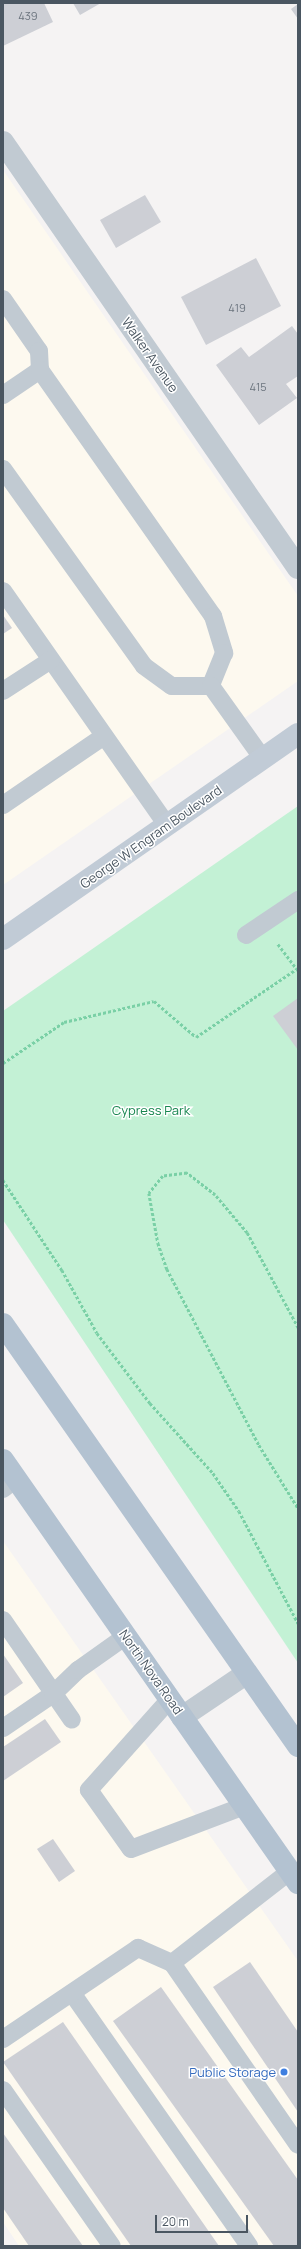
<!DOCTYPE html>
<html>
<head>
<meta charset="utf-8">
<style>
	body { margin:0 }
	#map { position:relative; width:301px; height:2249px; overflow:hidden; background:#f5f3f3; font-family:Manrope,sans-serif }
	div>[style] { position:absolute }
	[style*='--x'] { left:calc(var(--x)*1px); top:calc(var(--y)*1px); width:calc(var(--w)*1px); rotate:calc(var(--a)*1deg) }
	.commercial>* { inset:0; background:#fdf9ef }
	.green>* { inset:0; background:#c3f1d5 }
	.building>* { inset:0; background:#cdcfd5 }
	.path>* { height:2.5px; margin-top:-1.25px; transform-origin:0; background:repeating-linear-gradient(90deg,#7ad0a6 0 3px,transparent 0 5px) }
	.service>* { height:18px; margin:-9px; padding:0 9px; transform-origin:9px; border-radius:9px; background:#c1cad2 }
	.minor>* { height:22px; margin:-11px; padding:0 11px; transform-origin:11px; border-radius:11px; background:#c1cad2 }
	.secondary>* { height:22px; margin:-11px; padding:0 11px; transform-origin:11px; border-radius:11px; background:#c1cbd6 }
	.primary>* { height:22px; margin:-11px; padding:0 11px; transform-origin:11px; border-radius:11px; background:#b3c2d1 }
	.dots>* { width:11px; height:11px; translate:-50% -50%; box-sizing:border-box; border:2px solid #fff; border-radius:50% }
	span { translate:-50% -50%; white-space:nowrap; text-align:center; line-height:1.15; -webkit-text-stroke:3px #fff; paint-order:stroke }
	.number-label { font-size:11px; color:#6b747e }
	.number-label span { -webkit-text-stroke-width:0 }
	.street-label { font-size:13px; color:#4a5661 }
	.park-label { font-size:13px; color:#17864f }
	.shop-label { font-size:13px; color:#366cbe }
	.right { translate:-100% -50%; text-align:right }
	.frame { position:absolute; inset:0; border:4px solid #4a5661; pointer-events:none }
	.scale { position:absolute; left:155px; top:2215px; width:93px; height:18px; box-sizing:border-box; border:2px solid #4a5661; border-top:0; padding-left:5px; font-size:12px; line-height:14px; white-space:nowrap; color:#4a5661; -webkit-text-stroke:3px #fff; paint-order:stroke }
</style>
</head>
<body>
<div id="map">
	<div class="commercial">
		<div style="clip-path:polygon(3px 170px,298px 596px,298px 681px,3px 885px)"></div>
		<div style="clip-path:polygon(3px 1541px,298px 1961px,298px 2246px,19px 2246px,3px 2222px)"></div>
	</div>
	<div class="green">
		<div style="clip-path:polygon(298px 806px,298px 1663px,3px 1220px,3px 1011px)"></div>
	</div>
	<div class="building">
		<div style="clip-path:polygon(3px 3px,44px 3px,53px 22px,3px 46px)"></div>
		<div style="clip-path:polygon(73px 3px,101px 3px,80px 15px)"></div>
		<div style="clip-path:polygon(298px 4px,298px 19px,291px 9px)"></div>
		<div style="clip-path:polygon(145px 195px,161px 222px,116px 248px,100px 220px)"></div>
		<div style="clip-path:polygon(256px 258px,281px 306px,206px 345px,181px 297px)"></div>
		<div style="clip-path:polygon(292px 326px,298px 334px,298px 376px,286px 384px,297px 398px,259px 425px,216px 365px,241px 347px,249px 357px)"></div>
		<div style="clip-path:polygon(3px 615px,12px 628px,3px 634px)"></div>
		<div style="clip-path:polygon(298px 998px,298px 1050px,273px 1016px)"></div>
		<div style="clip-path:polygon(3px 1654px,23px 1683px,3px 1697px)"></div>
		<div style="clip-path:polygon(45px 1719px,61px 1742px,3px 1781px,3px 1747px)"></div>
		<div style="clip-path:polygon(53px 1839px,75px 1871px,59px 1882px,37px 1849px)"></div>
		<div style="clip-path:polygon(250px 1962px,298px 2032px,298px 2112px,213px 1987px)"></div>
		<div style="clip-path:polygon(161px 1987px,298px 2180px,298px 2246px,274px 2246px,113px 2021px)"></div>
		<div style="clip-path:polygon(63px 2022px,219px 2246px,131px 2246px,3px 2062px)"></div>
		<div style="clip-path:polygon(3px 2133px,83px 2246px,29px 2246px,3px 2208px)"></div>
	</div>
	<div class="path">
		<div style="--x:278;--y:944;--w:31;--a:53"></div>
		<div style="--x:3;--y:1063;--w:73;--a:-33.9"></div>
		<div style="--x:64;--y:1022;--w:92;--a:-13.1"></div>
		<div style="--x:154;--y:1001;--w:55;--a:40.6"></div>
		<div style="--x:196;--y:1037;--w:123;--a:-34.1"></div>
		<div style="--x:3;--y:1180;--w:108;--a:56.8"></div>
		<div style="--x:62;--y:1270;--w:72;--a:60.9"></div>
		<div style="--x:97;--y:1333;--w:88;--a:52.9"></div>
		<div style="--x:150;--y:1403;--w:94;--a:48"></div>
		<div style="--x:213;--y:1473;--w:46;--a:55.6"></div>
		<div style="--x:239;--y:1511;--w:127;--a:62.2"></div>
		<div style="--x:298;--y:1328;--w:108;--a:-118.2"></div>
		<div style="--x:247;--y:1233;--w:50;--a:-130.1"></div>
		<div style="--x:215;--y:1195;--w:36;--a:-142"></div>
		<div style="--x:187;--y:1173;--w:24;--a:173"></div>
		<div style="--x:163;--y:1176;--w:22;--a:129"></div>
		<div style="--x:149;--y:1193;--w:51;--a:79.8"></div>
		<div style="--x:158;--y:1243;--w:28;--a:71"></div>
		<div style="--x:167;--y:1269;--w:199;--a:62.4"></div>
		<div style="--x:259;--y:1445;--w:74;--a:58.2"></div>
	</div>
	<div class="service">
		<div style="--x:3;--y:299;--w:63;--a:55.3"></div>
		<div style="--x:39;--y:351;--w:19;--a:87"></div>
		<div style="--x:3;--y:395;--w:45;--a:-34"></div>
		<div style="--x:40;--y:370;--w:301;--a:54.9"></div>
		<div style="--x:213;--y:616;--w:39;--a:73"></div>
		<div style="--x:224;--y:653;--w:35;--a:112"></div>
		<div style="--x:3;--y:469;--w:242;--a:54.4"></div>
		<div style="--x:144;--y:666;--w:34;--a:36"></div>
		<div style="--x:172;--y:686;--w:39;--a:0"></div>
		<div style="--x:3;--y:591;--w:286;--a:55"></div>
		<div style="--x:211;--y:686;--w:90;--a:54.5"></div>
		<div style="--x:3;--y:691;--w:57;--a:-32.9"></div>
		<div style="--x:3;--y:805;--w:122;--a:-34.3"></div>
		<div style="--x:246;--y:935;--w:63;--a:-33.9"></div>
		<div style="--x:3;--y:1489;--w:16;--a:-38"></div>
		<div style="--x:3;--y:1620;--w:121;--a:55.4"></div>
		<div style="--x:170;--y:1699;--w:122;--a:131.7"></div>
		<div style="--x:89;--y:1790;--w:72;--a:54.6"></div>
		<div style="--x:131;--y:1849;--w:121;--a:-20.8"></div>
		<div style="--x:3;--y:1728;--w:60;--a:-34.2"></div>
		<div style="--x:53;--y:1694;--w:35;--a:-44"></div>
		<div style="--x:78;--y:1670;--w:59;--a:-35.3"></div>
		<div style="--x:172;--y:1963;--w:150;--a:-37.9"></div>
		<div style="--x:72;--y:1993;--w:309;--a:55"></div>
		<div style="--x:3;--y:2039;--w:163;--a:-34"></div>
		<div style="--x:138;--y:1948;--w:37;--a:24"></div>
		<div style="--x:172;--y:1963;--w:221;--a:55.3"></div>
		<div style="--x:3;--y:2090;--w:190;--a:55.1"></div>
	</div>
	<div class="minor">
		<div style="--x:3;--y:142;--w:518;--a:55.3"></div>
		<div style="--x:182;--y:1717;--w:78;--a:-34.1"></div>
	</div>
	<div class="secondary">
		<div style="--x:3;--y:939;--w:359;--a:-34.8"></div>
	</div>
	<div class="primary">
		<div style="--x:3;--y:1324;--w:515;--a:55.04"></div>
		<div style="--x:3;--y:1460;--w:516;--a:55.11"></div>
	</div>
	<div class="dots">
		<div style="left:284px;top:2072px;background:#3f7fe0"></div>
	</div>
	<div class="number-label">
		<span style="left:28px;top:16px">439</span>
		<span style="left:237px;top:308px">419</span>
		<span style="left:258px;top:387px">415</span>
	</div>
	<div class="street-label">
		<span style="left:150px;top:355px;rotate:55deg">Walker Avenue</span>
		<span style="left:151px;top:837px;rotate:-35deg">George W Engram Boulevard</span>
		<span style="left:151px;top:1672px;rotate:55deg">North Nova Road</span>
	</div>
	<div class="park-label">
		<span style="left:151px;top:1110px">Cypress Park</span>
	</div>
	<div class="shop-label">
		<span class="right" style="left:276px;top:2072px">Public Storage</span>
	</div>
	<div class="frame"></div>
	<div class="scale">20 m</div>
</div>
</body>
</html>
